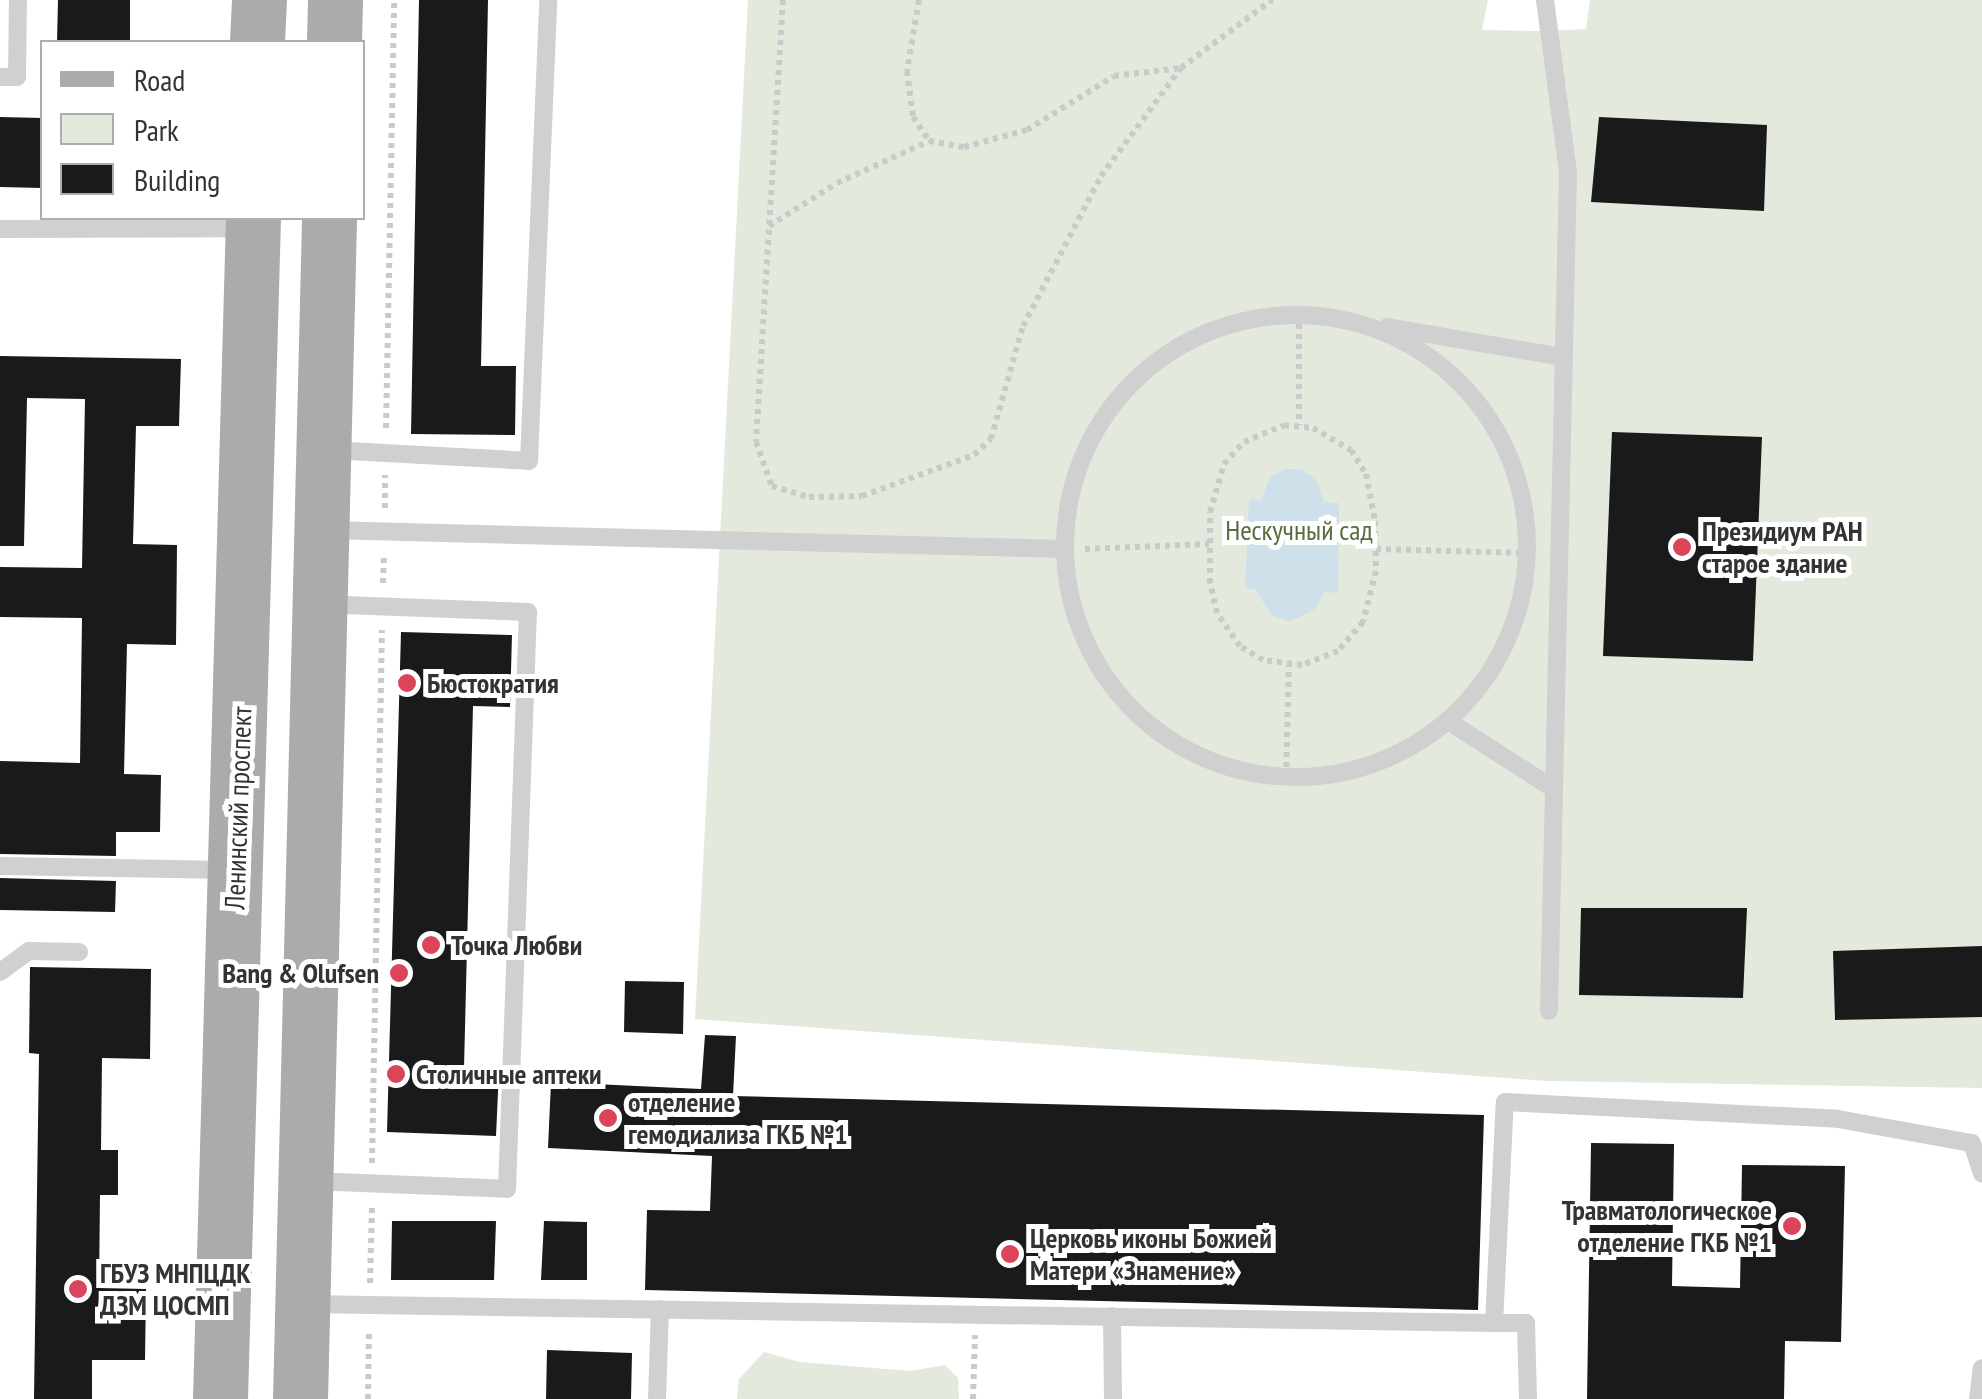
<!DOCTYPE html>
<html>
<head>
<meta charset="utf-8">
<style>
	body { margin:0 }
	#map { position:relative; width:1982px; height:1399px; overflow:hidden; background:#fff; font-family:"PT Sans Narrow",sans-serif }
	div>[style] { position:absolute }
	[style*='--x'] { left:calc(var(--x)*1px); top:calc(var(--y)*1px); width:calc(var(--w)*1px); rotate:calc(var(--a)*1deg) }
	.green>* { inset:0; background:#e4e9dd }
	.water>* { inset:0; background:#cee1ea }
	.building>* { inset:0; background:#1a1a1a }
	.path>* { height:6px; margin-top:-3px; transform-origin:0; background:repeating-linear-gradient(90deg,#cacaca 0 5px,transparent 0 10px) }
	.lane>* { height:18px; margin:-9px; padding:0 9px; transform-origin:9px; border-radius:9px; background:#d0d0d0 }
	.lane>.ring { margin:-9px; padding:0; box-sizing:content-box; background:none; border:18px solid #d0d0d0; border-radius:50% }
	.primary>* { height:55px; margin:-27.5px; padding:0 27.5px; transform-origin:27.5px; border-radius:27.5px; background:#ababab }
	.dots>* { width:28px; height:28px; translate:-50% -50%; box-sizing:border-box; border:5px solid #fff; border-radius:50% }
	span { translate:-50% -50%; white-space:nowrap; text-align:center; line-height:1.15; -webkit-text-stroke:10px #fff; paint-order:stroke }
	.park-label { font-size:28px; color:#596d42 }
	.poi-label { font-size:28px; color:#333; font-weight:700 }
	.left { translate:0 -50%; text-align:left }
	.right { translate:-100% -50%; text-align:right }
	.street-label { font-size:28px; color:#333 }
	.legend { position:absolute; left:40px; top:40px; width:325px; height:180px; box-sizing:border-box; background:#fff; border:2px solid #adadad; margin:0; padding:12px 18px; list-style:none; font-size:30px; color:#333 }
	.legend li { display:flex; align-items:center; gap:20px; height:50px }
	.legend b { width:50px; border:2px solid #adadad }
</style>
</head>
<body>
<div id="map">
	<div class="green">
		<div style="clip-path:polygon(748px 0,1488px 0,1482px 30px,1545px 31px,1586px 29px,1590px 0,1982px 0,1982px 1088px,1548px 1081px,695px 1019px)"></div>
		<div style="clip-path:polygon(764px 1352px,800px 1362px,910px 1371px,945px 1365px,958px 1378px,959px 1399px,737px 1399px,739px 1379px)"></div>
	</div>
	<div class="water">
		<div style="clip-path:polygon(1285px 469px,1301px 469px,1316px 479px,1324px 502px,1339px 503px,1338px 593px,1324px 592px,1315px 610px,1290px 621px,1272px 616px,1255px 589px,1245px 588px,1249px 499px,1261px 500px,1270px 477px)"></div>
	</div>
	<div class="building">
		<div style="clip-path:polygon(58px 0,130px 0,130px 42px,57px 42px)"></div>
		<div style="clip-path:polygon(419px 0,488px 0,481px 366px,516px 366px,515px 435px,411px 434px)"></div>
		<div style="clip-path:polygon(0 117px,42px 118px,42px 188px,0 187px)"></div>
		<div style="clip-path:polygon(1599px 117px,1767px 125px,1764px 211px,1591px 202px)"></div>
		<div style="clip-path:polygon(0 356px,181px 359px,179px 426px,136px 426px,133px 544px,177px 545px,176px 645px,127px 644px,124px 774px,161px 775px,160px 832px,116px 832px,116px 856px,0 854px,0 761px,80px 763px,82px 618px,0 617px,0 567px,82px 568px,85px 399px,27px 398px,24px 546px,0 546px)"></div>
		<div style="clip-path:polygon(1612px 432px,1762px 437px,1753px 661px,1603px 656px)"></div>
		<div style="clip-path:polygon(401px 632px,512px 635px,510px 707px,473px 706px,464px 1068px,499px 1070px,496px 1136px,387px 1132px)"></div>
		<div style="clip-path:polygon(0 878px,116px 881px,115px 912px,0 910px)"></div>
		<div style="clip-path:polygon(1581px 908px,1747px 908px,1743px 998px,1579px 995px)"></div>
		<div style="clip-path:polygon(1982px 946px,1982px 1017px,1835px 1020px,1833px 951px)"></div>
		<div style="clip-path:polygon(30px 967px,151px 969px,150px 1059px,102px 1058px,101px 1150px,118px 1150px,118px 1195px,100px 1195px,99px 1288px,146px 1289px,145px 1360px,92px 1360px,92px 1399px,34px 1399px,39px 1054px,29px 1053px)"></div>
		<div style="clip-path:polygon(625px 981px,684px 982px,683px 1034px,624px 1032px)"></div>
		<div style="clip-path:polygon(705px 1035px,736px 1036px,733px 1096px,1484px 1115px,1478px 1310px,645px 1290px,647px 1210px,710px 1211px,712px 1156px,548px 1148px,551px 1082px,701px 1089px)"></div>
		<div style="clip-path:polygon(1591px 1143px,1674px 1144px,1672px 1286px,1740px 1288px,1742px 1165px,1845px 1166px,1841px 1342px,1785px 1341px,1784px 1399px,1587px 1399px)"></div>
		<div style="clip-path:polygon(392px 1221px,496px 1221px,494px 1280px,391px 1280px)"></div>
		<div style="clip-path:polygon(544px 1221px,587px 1222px,587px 1280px,541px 1280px)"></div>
		<div style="clip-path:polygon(547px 1350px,632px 1353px,631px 1399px,546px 1399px)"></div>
	</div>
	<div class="path">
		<div style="--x:783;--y:0;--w:443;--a:93.5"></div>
		<div style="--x:756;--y:442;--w:47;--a:70"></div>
		<div style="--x:772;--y:486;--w:39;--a:17"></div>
		<div style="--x:809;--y:497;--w:53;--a:-1.1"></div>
		<div style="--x:862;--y:496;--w:119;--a:-20.1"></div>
		<div style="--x:974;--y:455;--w:23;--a:-43"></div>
		<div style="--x:991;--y:439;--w:117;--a:-74.2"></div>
		<div style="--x:1023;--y:326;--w:169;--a:-62.5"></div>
		<div style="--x:1101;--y:176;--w:134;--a:-53.5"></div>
		<div style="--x:1181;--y:68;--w:114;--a:-36.8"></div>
		<div style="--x:919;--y:0;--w:72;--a:99.6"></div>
		<div style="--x:907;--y:71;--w:46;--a:82.6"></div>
		<div style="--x:913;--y:117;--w:29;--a:56"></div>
		<div style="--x:929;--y:141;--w:36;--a:10"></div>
		<div style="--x:964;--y:147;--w:65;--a:-15.1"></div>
		<div style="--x:1027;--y:130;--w:102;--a:-31.8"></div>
		<div style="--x:1114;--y:76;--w:67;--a:-6.8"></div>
		<div style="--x:769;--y:226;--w:80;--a:-32.3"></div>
		<div style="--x:837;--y:183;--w:101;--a:-24.5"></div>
		<div style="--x:1299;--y:314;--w:111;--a:90"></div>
		<div style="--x:1284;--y:425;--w:29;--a:6"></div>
		<div style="--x:1313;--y:428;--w:44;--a:30.1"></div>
		<div style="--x:1351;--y:450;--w:28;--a:58"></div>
		<div style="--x:1366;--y:474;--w:48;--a:79.2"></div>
		<div style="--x:1375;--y:521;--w:50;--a:88.9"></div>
		<div style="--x:1376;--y:571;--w:53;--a:104.3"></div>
		<div style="--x:1363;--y:622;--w:38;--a:131"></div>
		<div style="--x:1338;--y:651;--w:39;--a:159"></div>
		<div style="--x:1302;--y:665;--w:39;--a:-173"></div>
		<div style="--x:1263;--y:660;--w:27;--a:-149"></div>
		<div style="--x:1240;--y:646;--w:40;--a:-124.9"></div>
		<div style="--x:1217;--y:613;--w:31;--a:-103"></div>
		<div style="--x:1210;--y:583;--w:71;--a:-90"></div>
		<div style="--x:1210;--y:512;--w:50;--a:-73.7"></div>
		<div style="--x:1224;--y:464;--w:30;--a:-48"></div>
		<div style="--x:1244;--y:442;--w:43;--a:-23"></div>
		<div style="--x:386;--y:428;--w:428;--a:-88.9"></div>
		<div style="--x:385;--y:508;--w:33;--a:-90"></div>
		<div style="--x:1085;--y:549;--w:124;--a:-2.3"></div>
		<div style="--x:1376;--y:549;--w:152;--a:1.5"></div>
		<div style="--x:383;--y:583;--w:28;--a:-88"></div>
		<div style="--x:1286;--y:777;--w:112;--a:-88.5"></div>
		<div style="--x:372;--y:1163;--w:533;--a:-88.93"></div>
		<div style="--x:370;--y:1283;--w:78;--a:-88.5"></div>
		<div style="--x:368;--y:1399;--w:69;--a:-89.2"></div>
		<div style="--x:973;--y:1399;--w:64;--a:-88.2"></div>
	</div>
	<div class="lane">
		<div style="--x:1545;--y:0;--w:175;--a:82.4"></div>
		<div style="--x:1568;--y:173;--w:838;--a:91.3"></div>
		<div style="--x:0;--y:77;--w:17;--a:0"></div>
		<div style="--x:17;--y:77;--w:77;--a:-89.3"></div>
		<div style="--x:0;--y:229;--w:249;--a:-0.2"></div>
		<div class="ring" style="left:1065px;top:315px;width:444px;height:444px"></div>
		<div style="--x:1387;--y:327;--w:179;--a:9.7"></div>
		<div style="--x:329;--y:450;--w:200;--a:3.1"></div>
		<div style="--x:529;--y:461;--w:461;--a:-87.6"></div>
		<div style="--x:327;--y:530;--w:735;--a:1.48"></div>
		<div style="--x:1448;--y:721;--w:126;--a:32.7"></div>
		<div style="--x:0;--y:866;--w:229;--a:1"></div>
		<div style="--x:0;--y:972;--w:36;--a:-36"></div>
		<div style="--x:29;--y:951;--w:50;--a:1.1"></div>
		<div style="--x:311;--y:1181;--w:196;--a:2.3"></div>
		<div style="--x:507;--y:1189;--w:577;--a:-87.92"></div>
		<div style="--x:528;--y:612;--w:204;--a:-177.8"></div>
		<div style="--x:308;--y:1304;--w:1186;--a:0.92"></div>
		<div style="--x:1494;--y:1323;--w:221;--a:-87.2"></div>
		<div style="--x:1505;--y:1102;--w:333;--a:2.9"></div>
		<div style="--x:1838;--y:1119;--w:136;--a:10.2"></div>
		<div style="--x:1972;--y:1143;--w:32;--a:72"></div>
		<div style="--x:1112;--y:1316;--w:83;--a:89.3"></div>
		<div style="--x:1494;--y:1323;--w:32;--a:0"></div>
		<div style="--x:1526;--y:1323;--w:76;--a:88.5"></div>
		<div style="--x:657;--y:1399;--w:90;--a:-88.1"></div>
		<div style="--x:1978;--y:1399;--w:31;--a:-83"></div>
	</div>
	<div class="primary">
		<div style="--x:257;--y:42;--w:42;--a:-87.3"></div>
		<div style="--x:334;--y:42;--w:42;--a:-88.6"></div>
		<div style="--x:220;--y:1399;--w:1181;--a:-88.4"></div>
		<div style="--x:300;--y:1399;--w:1181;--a:-88.59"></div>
	</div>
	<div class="dots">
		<div style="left:1682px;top:547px;background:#da455a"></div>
		<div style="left:407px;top:683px;background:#da455a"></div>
		<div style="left:431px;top:945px;background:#da455a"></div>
		<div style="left:399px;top:973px;background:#da455a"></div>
		<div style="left:396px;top:1074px;background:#da455a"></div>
		<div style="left:608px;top:1118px;background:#da455a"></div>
		<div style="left:1792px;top:1226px;background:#da455a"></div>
		<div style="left:1010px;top:1254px;background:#da455a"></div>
		<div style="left:78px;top:1289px;background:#da455a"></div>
	</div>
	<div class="park-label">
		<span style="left:1299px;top:530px">Нескучный сад</span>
	</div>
	<div class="poi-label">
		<span class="left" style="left:1702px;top:547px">Президиум РАН<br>старое здание</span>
		<span class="left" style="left:427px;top:683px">Бюстократия</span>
		<span class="left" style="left:451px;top:945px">Точка Любви</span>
		<span class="right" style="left:379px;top:973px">Bang &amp; Olufsen</span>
		<span class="left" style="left:416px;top:1074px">Столичные аптеки</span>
		<span class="left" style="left:628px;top:1118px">отделение<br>гемодиализа ГКБ №1</span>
		<span class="right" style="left:1772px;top:1226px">Травматологическое<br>отделение ГКБ №1</span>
		<span class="left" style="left:1030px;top:1254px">Церковь иконы Божией<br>Матери «Знамение»</span>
		<span class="left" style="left:100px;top:1289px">ГБУЗ МНПЦДК<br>ДЗМ ЦОСМП</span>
	</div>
	<div class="street-label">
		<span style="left:238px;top:808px;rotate:-88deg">Ленинский проспект</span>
	</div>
	<ul class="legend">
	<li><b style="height:12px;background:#ababab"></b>Road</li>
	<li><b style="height:28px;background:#e4e9dd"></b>Park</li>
	<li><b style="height:28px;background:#1a1a1a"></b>Building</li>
	</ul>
</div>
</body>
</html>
